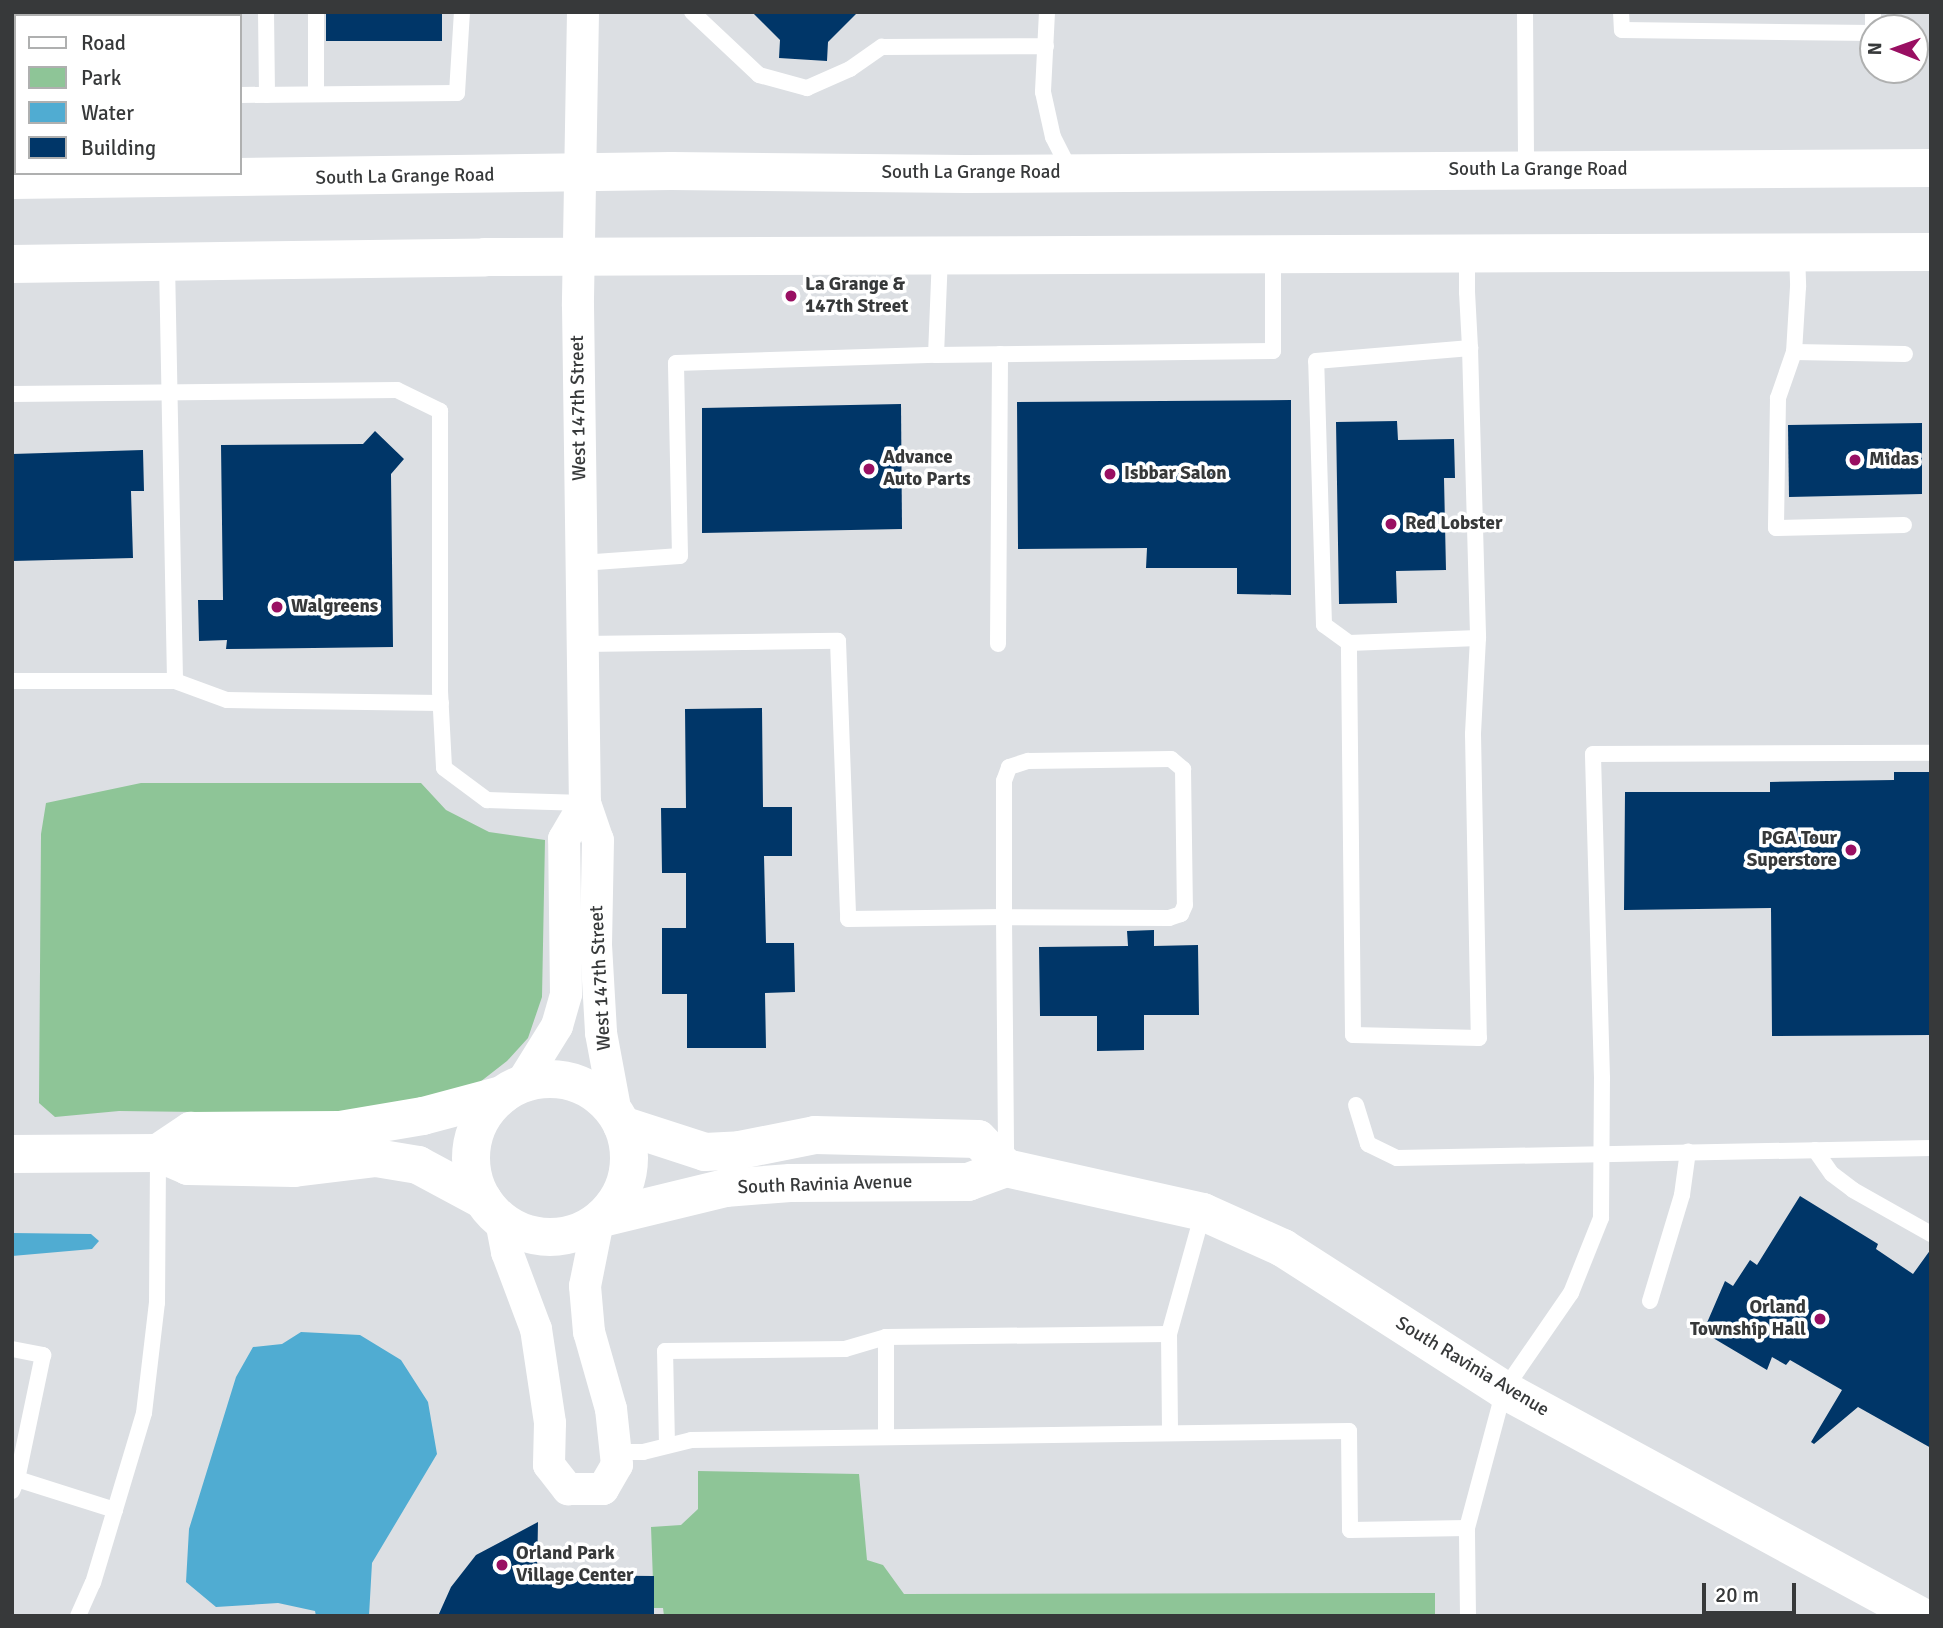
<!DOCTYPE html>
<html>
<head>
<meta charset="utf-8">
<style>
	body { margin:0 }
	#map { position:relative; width:1943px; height:1628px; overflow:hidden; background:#dcdfe3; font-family:Signika,sans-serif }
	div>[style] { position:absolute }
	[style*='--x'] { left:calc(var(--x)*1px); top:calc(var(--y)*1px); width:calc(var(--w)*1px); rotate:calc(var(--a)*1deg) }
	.green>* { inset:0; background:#8ec597 }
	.water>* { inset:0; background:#50acd2 }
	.building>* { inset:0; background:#003668 }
	.service>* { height:16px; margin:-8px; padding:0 8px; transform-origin:8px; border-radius:8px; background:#fff }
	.minor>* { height:32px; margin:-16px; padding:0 16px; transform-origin:16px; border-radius:16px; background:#fff }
	.tertiary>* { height:38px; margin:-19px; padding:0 19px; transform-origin:19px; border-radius:19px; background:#fff }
	.tertiary>.ring { margin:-19px; padding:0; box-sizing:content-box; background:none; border:38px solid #fff; border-radius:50% }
	.trunk>* { height:38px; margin:-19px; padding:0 19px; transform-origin:19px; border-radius:19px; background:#fff }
	.dots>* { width:19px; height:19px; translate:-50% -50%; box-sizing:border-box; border:4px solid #fff; border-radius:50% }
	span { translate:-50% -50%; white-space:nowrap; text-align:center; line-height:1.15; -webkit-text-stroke:7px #fff; paint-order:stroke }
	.street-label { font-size:19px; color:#37393a }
	.poi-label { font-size:19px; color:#37393a; font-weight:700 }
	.left { translate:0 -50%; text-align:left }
	.right { translate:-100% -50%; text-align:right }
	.frame { position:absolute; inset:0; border:14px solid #37393a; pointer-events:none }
	.legend { position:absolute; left:14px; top:14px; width:228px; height:161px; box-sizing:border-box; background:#fff; border:2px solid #afb0b0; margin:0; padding:9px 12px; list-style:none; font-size:21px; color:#37393a }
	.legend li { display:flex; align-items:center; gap:14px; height:35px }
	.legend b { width:35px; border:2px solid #afb0b0 }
	.north { position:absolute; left:1859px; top:14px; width:70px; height:70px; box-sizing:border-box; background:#fff; border:2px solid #afb0b0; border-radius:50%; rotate:271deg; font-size:19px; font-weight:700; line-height:28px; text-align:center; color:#37393a }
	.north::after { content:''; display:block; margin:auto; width:24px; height:32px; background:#990f62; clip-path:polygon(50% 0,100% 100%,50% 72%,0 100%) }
	.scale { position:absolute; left:1702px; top:1583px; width:94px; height:32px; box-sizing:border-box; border:4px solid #37393a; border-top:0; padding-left:9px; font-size:21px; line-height:24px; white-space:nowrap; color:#37393a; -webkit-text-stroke:5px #fff; paint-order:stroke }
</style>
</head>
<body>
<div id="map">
	<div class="green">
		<div style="clip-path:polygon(141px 783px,421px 783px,446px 810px,489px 832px,545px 840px,542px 997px,528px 1038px,507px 1061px,471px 1089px,350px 1114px,119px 1111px,55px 1117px,39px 1103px,41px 834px,46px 803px)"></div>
		<div style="clip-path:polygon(698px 1471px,859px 1474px,867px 1560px,883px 1565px,904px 1594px,1435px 1593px,1435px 1616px,664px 1616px,663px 1608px,654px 1608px,651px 1527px,681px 1525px,698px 1509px)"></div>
	</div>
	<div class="water">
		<div style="clip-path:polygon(12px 1233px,91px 1234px,99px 1241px,92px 1249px,12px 1256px)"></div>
		<div style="clip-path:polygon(301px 1332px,360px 1335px,401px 1360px,428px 1402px,437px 1454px,372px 1563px,369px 1616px,316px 1616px,315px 1611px,278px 1603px,216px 1607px,186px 1582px,189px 1529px,236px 1377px,253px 1347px,282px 1344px)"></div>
	</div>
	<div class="building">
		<div style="clip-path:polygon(326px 12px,442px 12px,442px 41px,326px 41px)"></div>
		<div style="clip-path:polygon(752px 12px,858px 12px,828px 42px,827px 61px,779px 58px,780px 40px)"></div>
		<div style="clip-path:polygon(1291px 400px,1291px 595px,1237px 594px,1237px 568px,1146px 568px,1147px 548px,1018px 549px,1017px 402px)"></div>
		<div style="clip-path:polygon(901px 404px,902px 529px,702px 533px,702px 408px)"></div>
		<div style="clip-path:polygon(1397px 421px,1398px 440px,1454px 439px,1455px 478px,1444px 478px,1446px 570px,1396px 571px,1397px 603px,1339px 604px,1336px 422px)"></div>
		<div style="clip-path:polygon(1922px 423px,1922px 494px,1789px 497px,1788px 425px)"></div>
		<div style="clip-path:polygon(375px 431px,404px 459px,391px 474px,393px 647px,226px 649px,227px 640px,199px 641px,198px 600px,223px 600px,221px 445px,363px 444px)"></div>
		<div style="clip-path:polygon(143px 450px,144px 491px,131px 491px,133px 558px,12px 561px,12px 454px)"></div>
		<div style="clip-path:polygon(762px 708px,763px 807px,792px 807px,792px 856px,764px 856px,766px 943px,794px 943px,795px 992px,765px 993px,766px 1048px,687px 1048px,687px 994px,662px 994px,662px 928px,686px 928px,686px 873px,662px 873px,661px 808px,686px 808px,685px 709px)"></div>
		<div style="clip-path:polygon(1894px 772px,1931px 772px,1931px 1035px,1772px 1036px,1771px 908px,1624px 910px,1625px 792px,1770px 792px,1770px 782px,1894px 780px)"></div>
		<div style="clip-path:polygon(1154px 930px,1154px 946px,1198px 945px,1199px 1015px,1144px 1015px,1144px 1050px,1097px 1051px,1097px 1016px,1040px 1016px,1039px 947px,1128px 946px,1127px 931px)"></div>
		<div style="clip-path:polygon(1800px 1196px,1878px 1244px,1876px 1249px,1913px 1274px,1931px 1249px,1931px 1448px,1858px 1407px,1814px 1444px,1811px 1442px,1842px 1390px,1790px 1360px,1786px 1365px,1772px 1357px,1767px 1370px,1703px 1332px,1725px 1281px,1733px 1286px,1750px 1260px,1757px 1265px)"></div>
		<div style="clip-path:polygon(538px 1522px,537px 1575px,654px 1576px,654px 1616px,438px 1616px,451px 1587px,476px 1555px)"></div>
	</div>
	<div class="service">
		<div style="--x:101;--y:12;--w:4;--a:90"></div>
		<div style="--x:266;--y:12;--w:83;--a:89.3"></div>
		<div style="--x:692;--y:12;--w:92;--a:43.2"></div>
		<div style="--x:759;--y:75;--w:50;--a:15.2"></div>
		<div style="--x:807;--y:88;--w:47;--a:-23.8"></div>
		<div style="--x:850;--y:69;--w:39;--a:-35"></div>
		<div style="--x:882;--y:47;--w:164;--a:-0.3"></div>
		<div style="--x:1047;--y:12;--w:80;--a:92.9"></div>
		<div style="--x:1043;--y:92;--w:46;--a:77.5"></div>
		<div style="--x:1053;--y:137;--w:38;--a:63"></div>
		<div style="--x:1525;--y:12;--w:158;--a:89.6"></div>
		<div style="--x:1621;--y:12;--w:18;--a:87"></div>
		<div style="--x:1622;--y:30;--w:251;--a:0.7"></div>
		<div style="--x:1873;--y:12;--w:16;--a:90"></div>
		<div style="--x:316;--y:94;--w:82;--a:-90"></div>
		<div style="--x:240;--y:95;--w:217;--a:-0.5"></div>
		<div style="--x:457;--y:93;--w:81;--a:-86.5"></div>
		<div style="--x:12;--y:100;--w:4;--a:0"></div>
		<div style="--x:1797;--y:253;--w:34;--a:88"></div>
		<div style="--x:1798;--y:287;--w:65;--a:93.5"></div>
		<div style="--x:1794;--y:352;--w:111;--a:1"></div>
		<div style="--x:1467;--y:254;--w:38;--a:90"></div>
		<div style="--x:1467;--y:292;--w:56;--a:86.9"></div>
		<div style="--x:1470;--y:348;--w:290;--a:88.4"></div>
		<div style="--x:1478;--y:638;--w:96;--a:93"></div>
		<div style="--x:1473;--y:734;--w:304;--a:88.9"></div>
		<div style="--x:1479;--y:1038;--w:126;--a:-178.6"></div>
		<div style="--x:1353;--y:1035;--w:392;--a:-90.6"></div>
		<div style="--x:1349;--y:643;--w:31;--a:-144"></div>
		<div style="--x:1324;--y:625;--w:264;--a:-91.7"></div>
		<div style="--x:1316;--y:361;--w:155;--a:-4.8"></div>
		<div style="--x:167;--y:263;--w:418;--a:88.9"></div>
		<div style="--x:1794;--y:352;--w:49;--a:109.2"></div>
		<div style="--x:1778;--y:398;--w:130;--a:90.9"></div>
		<div style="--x:1776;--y:528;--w:128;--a:-1.3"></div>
		<div style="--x:936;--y:355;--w:337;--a:-0.7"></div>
		<div style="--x:1273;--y:351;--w:97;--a:-90"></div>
		<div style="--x:12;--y:394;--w:385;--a:-0.6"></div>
		<div style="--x:397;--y:390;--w:48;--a:26"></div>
		<div style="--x:440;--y:411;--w:280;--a:90"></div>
		<div style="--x:440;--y:691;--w:77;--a:87"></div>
		<div style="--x:444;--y:768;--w:54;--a:36.7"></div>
		<div style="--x:487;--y:800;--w:98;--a:1.8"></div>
		<div style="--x:581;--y:563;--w:99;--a:-4"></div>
		<div style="--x:680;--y:556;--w:193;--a:-91.2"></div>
		<div style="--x:676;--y:363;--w:260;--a:-1.8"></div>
		<div style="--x:936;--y:355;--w:100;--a:-87.7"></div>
		<div style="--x:1349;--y:643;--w:129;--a:-2.2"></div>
		<div style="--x:582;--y:644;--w:256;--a:-0.7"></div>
		<div style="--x:838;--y:641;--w:278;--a:87.9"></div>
		<div style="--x:848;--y:919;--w:156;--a:-0.7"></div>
		<div style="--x:1004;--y:917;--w:245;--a:89.5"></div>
		<div style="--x:998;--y:644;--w:290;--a:-89.6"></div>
		<div style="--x:12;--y:681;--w:163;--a:0"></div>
		<div style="--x:175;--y:681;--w:55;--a:20.1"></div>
		<div style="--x:227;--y:700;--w:214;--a:0.8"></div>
		<div style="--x:1171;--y:759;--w:16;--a:40"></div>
		<div style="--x:1183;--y:769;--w:136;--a:89.2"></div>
		<div style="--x:1185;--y:905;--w:10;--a:114"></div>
		<div style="--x:1181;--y:914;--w:13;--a:162"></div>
		<div style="--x:1169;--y:918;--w:165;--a:-179.7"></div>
		<div style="--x:1004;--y:917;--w:136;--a:-90"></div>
		<div style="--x:1004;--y:781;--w:15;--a:-70"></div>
		<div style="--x:1009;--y:767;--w:20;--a:-18"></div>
		<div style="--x:1028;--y:761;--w:143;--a:-0.8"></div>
		<div style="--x:1356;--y:1105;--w:41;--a:72.9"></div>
		<div style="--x:1368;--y:1144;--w:32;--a:26"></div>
		<div style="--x:1397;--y:1158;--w:534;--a:-1.07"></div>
		<div style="--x:1815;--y:1150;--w:29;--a:55"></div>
		<div style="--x:1832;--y:1174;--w:26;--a:37"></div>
		<div style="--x:1853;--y:1190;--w:90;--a:29.4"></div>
		<div style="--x:1650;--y:1301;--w:111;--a:-73.2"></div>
		<div style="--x:1682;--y:1195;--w:44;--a:-82.2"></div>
		<div style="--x:1169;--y:1334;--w:127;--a:-74.4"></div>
		<div style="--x:886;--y:1337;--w:283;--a:-0.6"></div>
		<div style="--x:1169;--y:1334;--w:98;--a:89.4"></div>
		<div style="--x:12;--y:1349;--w:32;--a:11"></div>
		<div style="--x:43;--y:1355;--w:127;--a:101.8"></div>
		<div style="--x:667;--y:1445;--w:94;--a:-91.2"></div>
		<div style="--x:665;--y:1351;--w:180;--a:-0.6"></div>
		<div style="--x:845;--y:1349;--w:43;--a:-16.3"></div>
		<div style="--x:886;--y:1337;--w:98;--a:90"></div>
		<div style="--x:616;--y:1452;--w:27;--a:0"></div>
		<div style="--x:643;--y:1452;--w:49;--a:-14"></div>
		<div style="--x:691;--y:1440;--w:658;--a:-0.78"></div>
		<div style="--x:1349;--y:1431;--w:99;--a:89.4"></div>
		<div style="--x:1350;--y:1530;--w:117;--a:-1"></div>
		<div style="--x:12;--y:1491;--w:13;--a:-67"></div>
		<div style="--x:17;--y:1479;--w:103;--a:17.6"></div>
		<div style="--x:78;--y:1616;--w:36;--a:-66"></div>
		<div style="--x:93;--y:1583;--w:177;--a:-73.3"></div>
		<div style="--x:144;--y:1413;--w:111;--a:-83.3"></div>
		<div style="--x:157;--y:1303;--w:150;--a:-89.6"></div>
		<div style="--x:1468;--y:1616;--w:88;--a:-90.7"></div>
		<div style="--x:1467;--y:1528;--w:143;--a:-75"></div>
		<div style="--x:1504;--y:1390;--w:118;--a:-55.4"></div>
		<div style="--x:1571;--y:1293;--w:81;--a:-68.2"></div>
		<div style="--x:1601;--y:1218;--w:140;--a:-89.6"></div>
		<div style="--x:1602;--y:1078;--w:324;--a:-91.6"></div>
		<div style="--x:1593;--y:754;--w:338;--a:-0.2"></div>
	</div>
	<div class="minor">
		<div style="--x:583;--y:12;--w:294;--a:91"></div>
		<div style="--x:578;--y:306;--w:497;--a:89.2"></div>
		<div style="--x:585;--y:803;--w:39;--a:71"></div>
		<div style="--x:598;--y:840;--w:105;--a:91.1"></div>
		<div style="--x:596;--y:945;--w:88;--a:86.7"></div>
		<div style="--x:601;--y:1033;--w:81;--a:79.4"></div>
		<div style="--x:521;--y:1084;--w:68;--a:-58.2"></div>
		<div style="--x:557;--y:1026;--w:33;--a:-74"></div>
		<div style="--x:566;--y:994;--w:155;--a:-90.7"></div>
		<div style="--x:564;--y:839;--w:42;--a:-59.7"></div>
		<div style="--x:501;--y:1221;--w:32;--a:79"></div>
		<div style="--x:507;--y:1252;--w:82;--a:69.4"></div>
		<div style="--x:536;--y:1329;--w:95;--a:81.5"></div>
		<div style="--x:550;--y:1423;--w:42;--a:91.4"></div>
		<div style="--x:549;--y:1465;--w:31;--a:52"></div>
		<div style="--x:568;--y:1489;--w:35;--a:0"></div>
		<div style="--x:603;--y:1489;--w:28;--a:-60"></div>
		<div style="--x:617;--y:1465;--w:56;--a:-96.1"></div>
		<div style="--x:611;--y:1409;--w:80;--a:-105.9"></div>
		<div style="--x:589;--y:1332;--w:46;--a:-95"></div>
		<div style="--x:585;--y:1286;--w:66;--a:-78.7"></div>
	</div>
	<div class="tertiary">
		<div class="ring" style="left:471px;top:1079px;width:120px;height:120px"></div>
		<div style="--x:622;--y:1125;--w:87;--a:18"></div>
		<div style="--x:705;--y:1152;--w:35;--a:-3"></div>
		<div style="--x:740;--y:1150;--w:76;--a:-11.3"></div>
		<div style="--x:815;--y:1135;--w:163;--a:1.4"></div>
		<div style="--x:978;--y:1139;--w:40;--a:46"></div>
		<div style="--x:158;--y:1153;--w:40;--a:-34"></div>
		<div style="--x:191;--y:1131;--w:149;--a:-0.4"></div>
		<div style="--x:340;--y:1130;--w:84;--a:-9.6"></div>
		<div style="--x:423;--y:1116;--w:82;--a:-14.9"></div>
		<div style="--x:12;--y:1154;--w:146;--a:-0.4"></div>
		<div style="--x:158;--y:1153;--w:33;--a:23"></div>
		<div style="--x:188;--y:1166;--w:106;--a:1.1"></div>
		<div style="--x:294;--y:1168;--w:83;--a:-7"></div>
		<div style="--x:376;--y:1158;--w:43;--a:9.5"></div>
		<div style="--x:418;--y:1165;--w:74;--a:28.3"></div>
		<div style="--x:602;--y:1218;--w:127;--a:-13.7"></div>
		<div style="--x:725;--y:1188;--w:65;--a:-4.4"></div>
		<div style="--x:790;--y:1183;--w:178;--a:-0.3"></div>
		<div style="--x:968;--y:1182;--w:40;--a:-20.2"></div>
		<div style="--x:1006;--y:1168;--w:202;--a:12.6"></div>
		<div style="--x:1203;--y:1212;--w:88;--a:24.2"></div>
		<div style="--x:1283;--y:1248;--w:263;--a:32.7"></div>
		<div style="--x:1504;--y:1390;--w:473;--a:28.5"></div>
	</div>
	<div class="trunk">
		<div style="--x:12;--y:180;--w:659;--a:-0.78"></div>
		<div style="--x:671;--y:171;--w:295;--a:0.6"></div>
		<div style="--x:966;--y:174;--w:965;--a:-0.36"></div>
		<div style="--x:12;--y:264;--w:473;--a:-0.8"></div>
		<div style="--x:485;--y:257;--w:1446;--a:-0.2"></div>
	</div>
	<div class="dots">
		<div style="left:791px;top:296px;background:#990f62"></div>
		<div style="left:1855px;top:460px;background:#990f62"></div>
		<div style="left:869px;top:469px;background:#990f62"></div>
		<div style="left:1110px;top:474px;background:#990f62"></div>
		<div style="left:1391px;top:524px;background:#990f62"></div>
		<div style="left:277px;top:607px;background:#990f62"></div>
		<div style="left:1851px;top:850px;background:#990f62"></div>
		<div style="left:1820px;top:1319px;background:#990f62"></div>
		<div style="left:502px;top:1565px;background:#990f62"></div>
	</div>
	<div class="street-label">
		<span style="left:1538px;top:170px">South La Grange Road</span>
		<span style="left:971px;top:173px">South La Grange Road</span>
		<span style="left:405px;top:177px;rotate:-1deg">South La Grange Road</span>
		<span style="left:579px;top:408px;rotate:-91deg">West 147th Street</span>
		<span style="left:601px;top:978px;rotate:-93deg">West 147th Street</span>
		<span style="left:825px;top:1185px;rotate:-2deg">South Ravinia Avenue</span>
		<span style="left:1472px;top:1367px;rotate:31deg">South Ravinia Avenue</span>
	</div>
	<div class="poi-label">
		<span class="left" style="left:805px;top:296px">La Grange &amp;<br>147th Street</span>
		<span class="left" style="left:883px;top:469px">Advance<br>Auto Parts</span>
		<span class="left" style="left:1869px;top:460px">Midas</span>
		<span class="left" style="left:1124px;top:474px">Isbbar Salon</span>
		<span class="left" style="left:1405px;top:524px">Red Lobster</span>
		<span class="left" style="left:291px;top:607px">Walgreens</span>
		<span class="right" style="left:1837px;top:850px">PGA Tour<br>Superstore</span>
		<span class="right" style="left:1806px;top:1319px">Orland<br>Township Hall</span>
		<span class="left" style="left:516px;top:1565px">Orland Park<br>Village Center</span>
	</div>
	<div class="frame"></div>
	<ul class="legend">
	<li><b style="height:9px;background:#fff"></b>Road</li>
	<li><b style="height:19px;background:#8ec597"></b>Park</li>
	<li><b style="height:19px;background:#50acd2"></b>Water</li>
	<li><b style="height:19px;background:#003668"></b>Building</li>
	</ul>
	<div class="north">N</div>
	<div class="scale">20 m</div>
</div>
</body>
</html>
